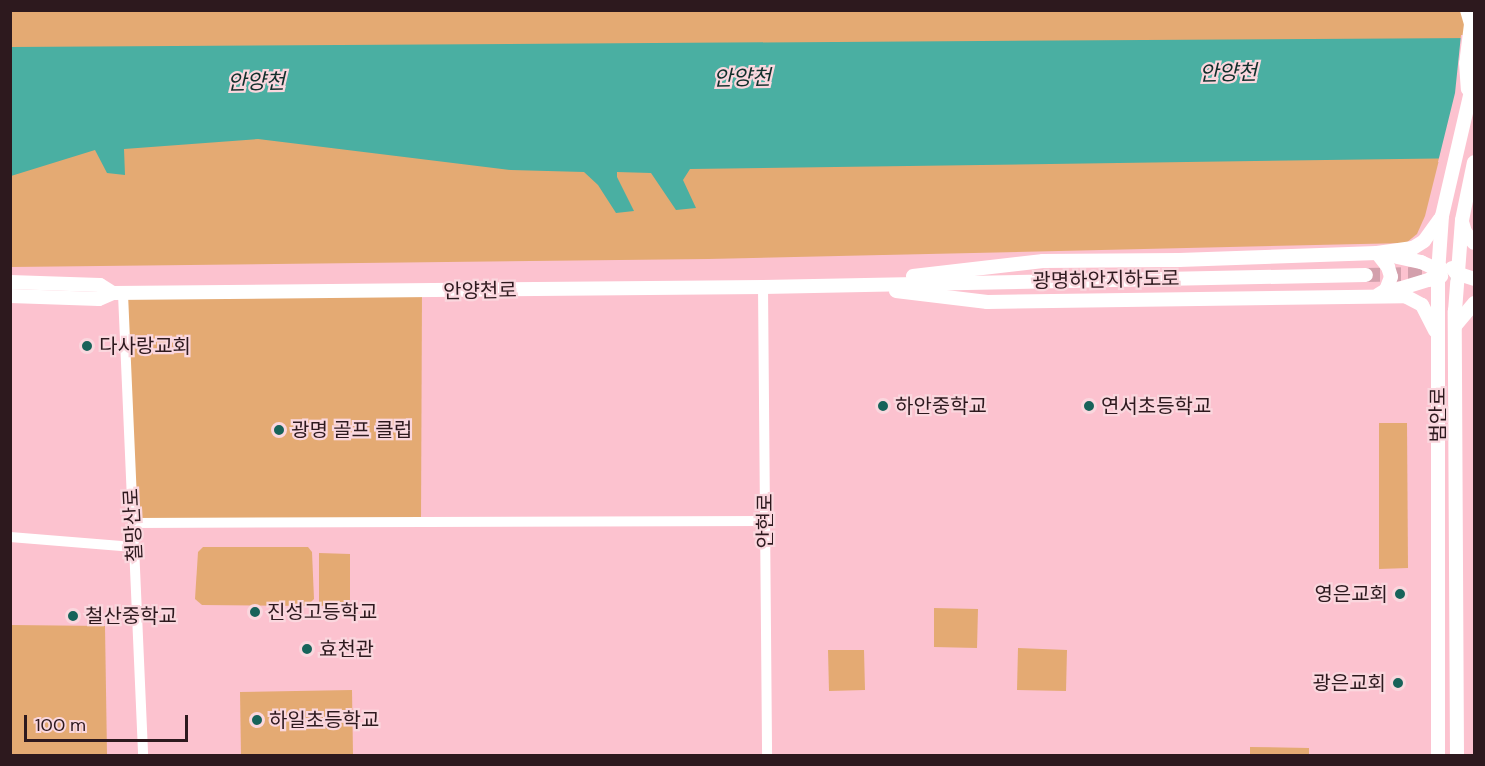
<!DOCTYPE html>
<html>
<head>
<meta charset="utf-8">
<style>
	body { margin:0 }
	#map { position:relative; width:1485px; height:766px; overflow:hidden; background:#fcc2cf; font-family:"DM Sans","Noto Sans KR",sans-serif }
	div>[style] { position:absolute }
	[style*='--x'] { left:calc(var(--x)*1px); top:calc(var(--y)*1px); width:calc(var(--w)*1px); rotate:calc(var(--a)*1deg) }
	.green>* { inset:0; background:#e4aa73 }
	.water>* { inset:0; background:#4aafa2 }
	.pier>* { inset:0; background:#fcc2cf }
	.major-tunnel>* { height:14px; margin-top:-7px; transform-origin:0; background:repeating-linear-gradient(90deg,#d3a0ac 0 14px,transparent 0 21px) }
	.minor>* { height:10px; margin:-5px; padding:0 5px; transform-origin:5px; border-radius:5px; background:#fff }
	.major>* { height:14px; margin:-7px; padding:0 7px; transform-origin:7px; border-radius:7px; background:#fff }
	.dots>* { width:16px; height:16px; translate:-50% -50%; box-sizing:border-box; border:3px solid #fad7de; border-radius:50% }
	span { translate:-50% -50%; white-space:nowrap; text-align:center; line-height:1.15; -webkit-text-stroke:4.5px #fad7de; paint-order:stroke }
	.street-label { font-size:20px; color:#2d191e }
	.poi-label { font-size:20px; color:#2d191e }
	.left { translate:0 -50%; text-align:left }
	.right { translate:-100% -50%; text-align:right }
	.water-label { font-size:21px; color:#102f2b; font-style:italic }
	.frame { position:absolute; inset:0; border:12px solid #2d191e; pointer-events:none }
	.scale { position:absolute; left:24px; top:715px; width:164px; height:27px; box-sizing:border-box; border:3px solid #2d191e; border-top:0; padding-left:8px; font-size:18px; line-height:21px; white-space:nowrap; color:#2d191e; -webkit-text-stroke:4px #fad7de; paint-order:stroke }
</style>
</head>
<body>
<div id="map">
	<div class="green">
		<div style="clip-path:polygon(1474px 10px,1474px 20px,1425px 216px,1417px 234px,1406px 243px,708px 259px,11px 267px,10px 11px)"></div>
		<div style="clip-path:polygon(422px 291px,421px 522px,133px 523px,123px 294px)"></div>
		<div style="clip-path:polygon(1379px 423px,1407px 423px,1408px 568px,1379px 569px)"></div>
		<div style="clip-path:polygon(203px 547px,308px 547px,312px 552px,314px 599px,307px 606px,202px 605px,195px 599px,198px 552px)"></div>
		<div style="clip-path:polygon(319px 553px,350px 554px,350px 605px,319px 606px)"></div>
		<div style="clip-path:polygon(934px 608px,978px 609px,977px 648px,934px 647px)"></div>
		<div style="clip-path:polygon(11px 625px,105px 626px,107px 755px,11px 755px)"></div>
		<div style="clip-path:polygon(1018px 648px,1067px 650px,1066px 691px,1017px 690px)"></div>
		<div style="clip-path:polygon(828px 650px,864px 650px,865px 690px,829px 691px)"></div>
		<div style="clip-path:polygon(352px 690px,353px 755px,241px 755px,240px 692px)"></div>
		<div style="clip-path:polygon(1250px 747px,1309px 748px,1309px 755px,1250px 755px)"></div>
	</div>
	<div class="water">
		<div style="clip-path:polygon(1474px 38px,1474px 158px,690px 169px,683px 180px,696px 208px,676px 210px,651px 173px,617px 172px,617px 177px,634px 211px,616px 213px,598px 185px,584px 172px,511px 170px,258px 139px,124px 149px,125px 175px,107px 173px,95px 150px,11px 176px,11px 47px)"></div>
	</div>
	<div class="pier">
		<div style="clip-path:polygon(1461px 35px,1474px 35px,1474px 161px,1438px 162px,1455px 93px)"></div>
	</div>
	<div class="major-tunnel">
		<div style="--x:1366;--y:275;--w:100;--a:-1.1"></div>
	</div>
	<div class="minor">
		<div style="--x:763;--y:287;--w:469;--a:89.5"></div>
		<div style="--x:123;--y:294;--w:462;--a:87.5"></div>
		<div style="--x:133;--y:523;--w:632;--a:-0.18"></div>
		<div style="--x:10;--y:537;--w:124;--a:4.6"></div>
	</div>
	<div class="major">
		<div style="--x:1467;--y:10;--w:15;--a:74"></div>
		<div style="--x:1471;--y:24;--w:39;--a:97"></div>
		<div style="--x:1466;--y:63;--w:26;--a:86"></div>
		<div style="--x:1462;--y:222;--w:10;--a:73"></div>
		<div style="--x:1465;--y:232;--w:14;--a:51"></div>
		<div style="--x:1377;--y:253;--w:18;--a:52"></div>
		<div style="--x:1388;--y:267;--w:10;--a:73"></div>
		<div style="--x:1391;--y:277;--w:14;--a:111"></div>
		<div style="--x:1386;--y:290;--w:9;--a:148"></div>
		<div style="--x:1388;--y:255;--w:34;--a:12"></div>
		<div style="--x:1421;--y:262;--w:14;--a:25"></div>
		<div style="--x:1434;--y:268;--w:11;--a:49"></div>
		<div style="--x:1452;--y:268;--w:6;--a:51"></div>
		<div style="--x:1456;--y:273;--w:19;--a:18"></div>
		<div style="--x:913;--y:276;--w:131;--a:-6.6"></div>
		<div style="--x:1043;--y:261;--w:136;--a:-0.4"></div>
		<div style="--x:1179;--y:260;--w:198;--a:-2"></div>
		<div style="--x:1377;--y:253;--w:36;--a:-8"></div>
		<div style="--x:1413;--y:248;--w:13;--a:-32"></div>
		<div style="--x:1424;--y:241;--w:27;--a:-54"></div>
		<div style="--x:10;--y:282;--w:90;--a:1.9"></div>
		<div style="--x:100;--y:285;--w:15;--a:32"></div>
		<div style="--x:896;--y:291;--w:92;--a:6.9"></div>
		<div style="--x:987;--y:302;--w:418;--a:-0.8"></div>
		<div style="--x:1405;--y:296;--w:19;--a:28"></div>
		<div style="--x:1422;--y:305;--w:29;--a:63"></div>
		<div style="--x:1392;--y:291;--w:39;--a:-17"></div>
		<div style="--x:1429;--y:280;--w:17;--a:-40"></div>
		<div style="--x:10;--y:296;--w:89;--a:1.9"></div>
		<div style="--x:99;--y:299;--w:15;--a:-23"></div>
		<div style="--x:113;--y:293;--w:650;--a:-0.53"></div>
		<div style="--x:763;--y:287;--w:603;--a:-1.14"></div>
		<div style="--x:1455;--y:326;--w:30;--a:-50"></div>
		<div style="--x:1438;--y:756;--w:483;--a:-90"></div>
		<div style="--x:1438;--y:273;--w:57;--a:-86"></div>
		<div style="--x:1442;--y:216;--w:142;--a:-76.9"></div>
		<div style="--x:1457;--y:756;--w:445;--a:-90.3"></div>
		<div style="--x:1455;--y:311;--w:91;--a:-85.6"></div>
		<div style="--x:1462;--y:220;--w:59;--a:-78.3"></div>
	</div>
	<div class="dots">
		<div style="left:87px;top:346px;background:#17635a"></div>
		<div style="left:883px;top:406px;background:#17635a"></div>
		<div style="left:1089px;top:406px;background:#17635a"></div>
		<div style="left:279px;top:430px;background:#17635a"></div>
		<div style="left:1400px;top:594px;background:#17635a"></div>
		<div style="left:255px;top:612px;background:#17635a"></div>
		<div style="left:73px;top:616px;background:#17635a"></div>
		<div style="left:307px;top:649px;background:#17635a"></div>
		<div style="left:1398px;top:683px;background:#17635a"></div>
		<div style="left:257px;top:720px;background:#17635a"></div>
	</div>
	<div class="street-label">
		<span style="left:1106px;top:280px;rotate:-1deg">광명하안지하도로</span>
		<span style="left:480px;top:291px;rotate:-1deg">안양천로</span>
		<span style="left:1438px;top:415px;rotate:-90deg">범안로</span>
		<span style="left:765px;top:521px;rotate:-90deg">안현로</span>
		<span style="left:133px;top:525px;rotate:-93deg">철망산로</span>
	</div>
	<div class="poi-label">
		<span class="left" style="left:99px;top:346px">다사랑교회</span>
		<span class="left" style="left:895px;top:406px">하안중학교</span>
		<span class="left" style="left:1101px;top:406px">연서초등학교</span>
		<span class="left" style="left:291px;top:430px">광명 골프 클럽</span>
		<span class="right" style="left:1388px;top:594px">영은교회</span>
		<span class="left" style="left:267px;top:612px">진성고등학교</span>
		<span class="left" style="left:85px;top:616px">철산중학교</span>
		<span class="left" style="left:319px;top:649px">효천관</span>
		<span class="right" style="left:1386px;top:683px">광은교회</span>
		<span class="left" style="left:269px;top:720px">하일초등학교</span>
	</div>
	<div class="water-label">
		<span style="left:1228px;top:73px;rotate:-1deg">안양천</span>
		<span style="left:742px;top:78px;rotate:-1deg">안양천</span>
		<span style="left:256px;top:82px;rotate:-1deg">안양천</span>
	</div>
	<div class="frame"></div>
	<div class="scale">100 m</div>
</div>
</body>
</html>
